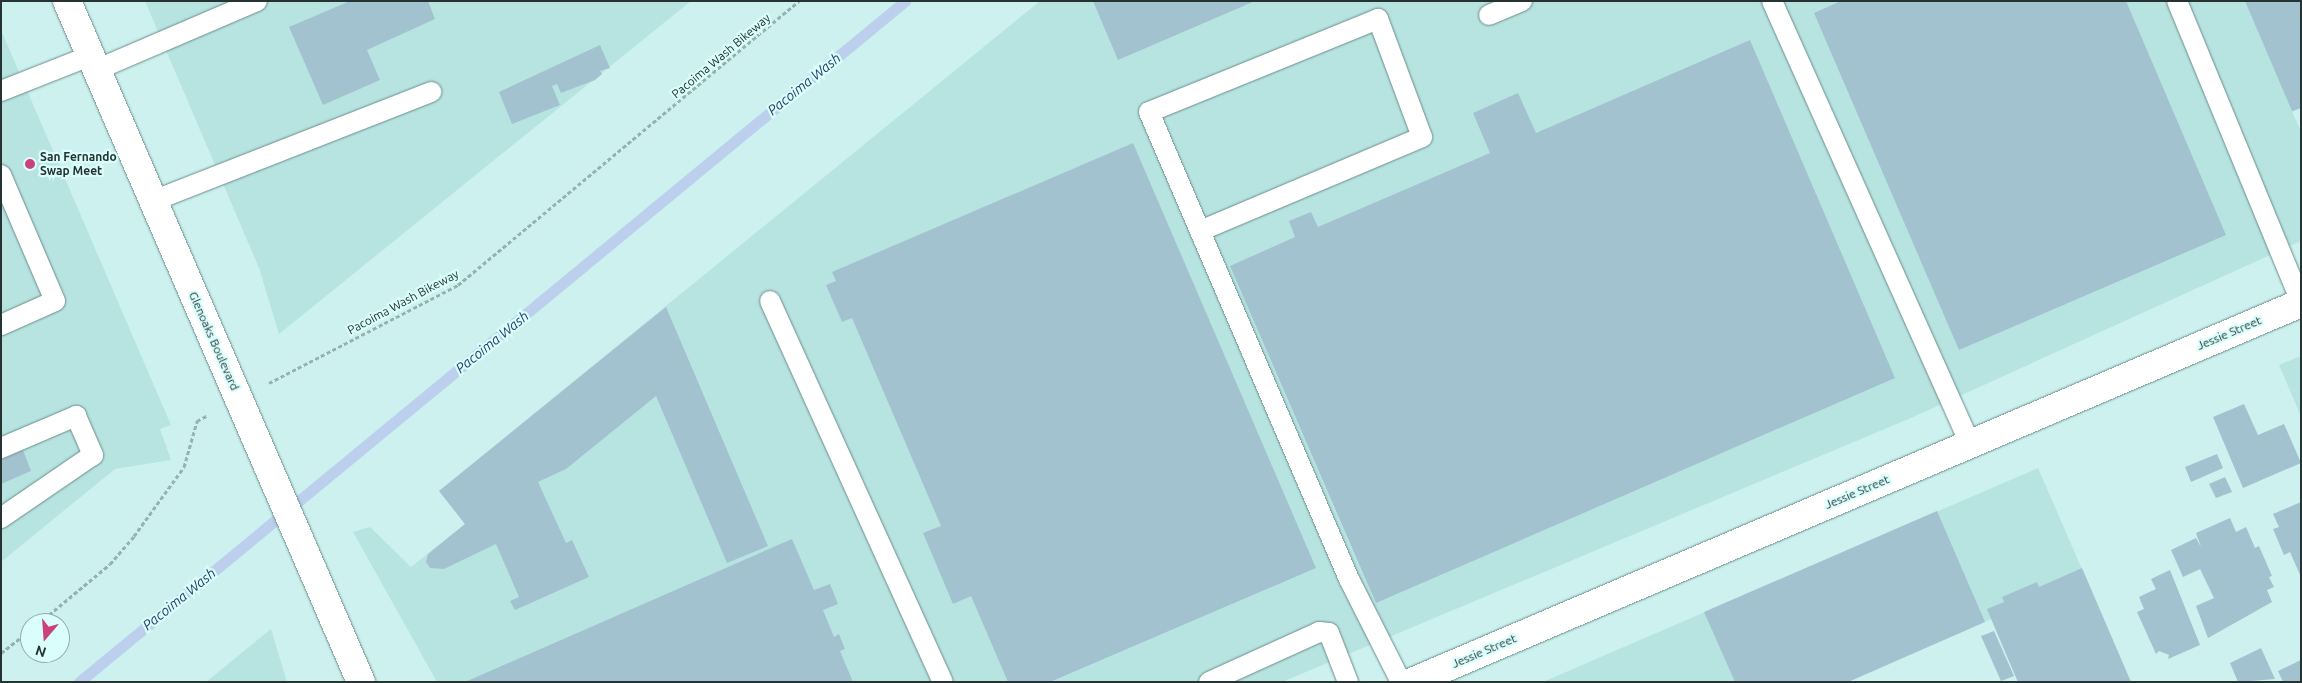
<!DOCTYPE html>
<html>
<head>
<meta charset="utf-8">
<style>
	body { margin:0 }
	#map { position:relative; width:2302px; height:683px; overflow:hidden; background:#ccf1ef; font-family:Ubuntu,sans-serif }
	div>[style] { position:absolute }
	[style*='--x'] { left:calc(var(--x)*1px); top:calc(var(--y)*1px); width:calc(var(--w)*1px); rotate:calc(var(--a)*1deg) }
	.built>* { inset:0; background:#b7e4e1 }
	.stream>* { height:11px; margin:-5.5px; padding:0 5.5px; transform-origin:5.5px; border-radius:5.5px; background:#bcd0ee }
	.building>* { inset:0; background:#a3c2cf }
	.path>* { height:3px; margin-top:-1.5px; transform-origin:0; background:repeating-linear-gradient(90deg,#95b2b0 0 4px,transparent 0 6.5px) }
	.roads { filter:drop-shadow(0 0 1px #6b8d8b) drop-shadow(0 0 1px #6b8d8b) }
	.service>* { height:20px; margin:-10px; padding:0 10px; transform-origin:10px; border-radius:10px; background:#fff }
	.minor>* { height:28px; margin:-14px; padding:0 14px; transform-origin:14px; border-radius:14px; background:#fff }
	.secondary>* { height:28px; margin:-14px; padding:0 14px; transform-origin:14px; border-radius:14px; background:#fff }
	.dots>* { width:14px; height:14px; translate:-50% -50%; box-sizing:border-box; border:2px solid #d9fefc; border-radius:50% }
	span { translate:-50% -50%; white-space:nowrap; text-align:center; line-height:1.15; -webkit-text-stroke:4.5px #d9fefc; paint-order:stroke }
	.street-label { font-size:12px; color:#253332 }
	.poi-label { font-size:12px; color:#253332; font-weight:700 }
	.left { translate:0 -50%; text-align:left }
	.water-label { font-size:14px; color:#27416a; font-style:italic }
	.frame { position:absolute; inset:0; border:2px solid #253332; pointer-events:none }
	.north { position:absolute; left:20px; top:613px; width:50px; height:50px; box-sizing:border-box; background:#d9fefc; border:1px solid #91adab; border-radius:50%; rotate:198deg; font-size:14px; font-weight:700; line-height:20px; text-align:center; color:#253332 }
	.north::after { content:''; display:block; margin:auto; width:18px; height:22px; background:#ca417b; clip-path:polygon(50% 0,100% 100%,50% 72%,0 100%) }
</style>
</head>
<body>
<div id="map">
	<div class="built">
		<div style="clip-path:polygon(145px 1px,691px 1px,279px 334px,259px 268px)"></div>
		<div style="clip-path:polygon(1040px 1px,2301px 1px,2301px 108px,2292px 112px,2301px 131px,2301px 241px,1911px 418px,1282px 682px,437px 682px,353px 532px,370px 527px,411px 567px,465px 524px,439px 491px)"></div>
		<div style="clip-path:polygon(1px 30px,171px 425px,160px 429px,171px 460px,115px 469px,1px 562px)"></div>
		<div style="clip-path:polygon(2301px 356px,2301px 416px,2279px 365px)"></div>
		<div style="clip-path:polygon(2038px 468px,2131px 682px,2018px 682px,1991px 619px,1848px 682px,1543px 682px)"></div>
		<div style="clip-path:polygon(271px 629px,287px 682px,206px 682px)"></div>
	</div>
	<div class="stream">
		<div style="--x:79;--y:682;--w:1071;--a:-39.5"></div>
	</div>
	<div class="building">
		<div style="clip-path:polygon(350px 1px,428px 1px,435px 19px,367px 50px,380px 80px,323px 105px,289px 27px)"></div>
		<div style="clip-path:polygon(1093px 1px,1255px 1px,1118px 60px)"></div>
		<div style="clip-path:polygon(1841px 1px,2126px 1px,2226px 235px,1959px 350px,1814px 13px)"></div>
		<div style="clip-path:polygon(2245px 1px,2301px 1px,2301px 108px,2292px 111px)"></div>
		<div style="clip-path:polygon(1750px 40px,1895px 378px,1376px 603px,1230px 266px,1295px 237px,1289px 221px,1311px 212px,1318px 227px,1490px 153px,1473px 113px,1518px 93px,1536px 133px)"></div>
		<div style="clip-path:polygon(600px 45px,610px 68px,600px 71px,602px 74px,595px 80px,561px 93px,557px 84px,552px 86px,560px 105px,512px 124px,499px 92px)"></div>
		<div style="clip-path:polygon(1133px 143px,1316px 568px,1050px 682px,1008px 682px,971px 596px,953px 604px,923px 533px,941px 526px,852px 318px,842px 322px,826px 285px,836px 281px,832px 272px)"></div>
		<div style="clip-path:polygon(666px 307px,768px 546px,727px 563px,656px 396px,566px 469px,538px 482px,566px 543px,572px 540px,589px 577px,515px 610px,510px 601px,519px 597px,496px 544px,444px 569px,430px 568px,426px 562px,428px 554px,465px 524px,439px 491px)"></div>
		<div style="clip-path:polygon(2244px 404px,2258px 435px,2284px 424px,2301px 463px,2243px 488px,2213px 417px)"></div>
		<div style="clip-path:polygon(23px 450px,31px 471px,1px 484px,1px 460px)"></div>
		<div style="clip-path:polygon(2217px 454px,2223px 468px,2191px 482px,2185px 467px)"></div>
		<div style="clip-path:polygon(2225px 477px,2232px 492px,2216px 498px,2209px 484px)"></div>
		<div style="clip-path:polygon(2301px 502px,2301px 577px,2290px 552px,2284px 555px,2273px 529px,2279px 527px,2273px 514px)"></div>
		<div style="clip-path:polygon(1937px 511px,1985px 622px,1848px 682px,1735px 682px,1704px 612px)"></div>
		<div style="clip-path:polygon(2230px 518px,2236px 532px,2246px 527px,2255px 548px,2259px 546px,2272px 576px,2269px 577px,2274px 587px,2267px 590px,2272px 602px,2208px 638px,2196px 606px,2214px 598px,2200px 569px,2183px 577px,2171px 550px,2196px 538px,2201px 547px,2196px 533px)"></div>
		<div style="clip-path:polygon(792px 539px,814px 590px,830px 584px,838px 604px,823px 610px,834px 637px,839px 634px,845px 649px,840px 651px,853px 682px,465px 682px)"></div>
		<div style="clip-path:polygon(2082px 568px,2131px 682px,2018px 682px,1987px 609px,2004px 602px,2002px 597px,2037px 582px,2039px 587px)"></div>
		<div style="clip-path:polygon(2170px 570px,2200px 645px,2168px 659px,2169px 655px,2159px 651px,2156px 654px,2137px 612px,2144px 609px,2139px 597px,2156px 589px,2151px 579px)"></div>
		<div style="clip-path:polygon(1994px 631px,2014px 676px,2001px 681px,1981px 636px)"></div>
		<div style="clip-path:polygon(2261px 648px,2275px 679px,2238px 682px,2230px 663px)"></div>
		<div style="clip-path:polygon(2301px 660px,2301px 682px,2283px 682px,2278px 671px)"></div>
	</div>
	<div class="path">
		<div style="--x:269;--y:383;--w:213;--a:-27.4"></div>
		<div style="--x:458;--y:285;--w:444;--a:-39.8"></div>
		<div style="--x:39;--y:623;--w:92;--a:-39.7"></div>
		<div style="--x:110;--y:564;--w:37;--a:-49"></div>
		<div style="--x:134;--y:536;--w:85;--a:-54.1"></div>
		<div style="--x:184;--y:467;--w:48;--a:-74.2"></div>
		<div style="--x:197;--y:421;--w:13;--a:-29"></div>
		<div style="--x:1;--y:653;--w:37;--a:-38"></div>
	</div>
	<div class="roads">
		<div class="service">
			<div style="--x:1772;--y:1;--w:485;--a:65.9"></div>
			<div style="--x:2177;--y:1;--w:326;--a:67.6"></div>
			<div style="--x:1489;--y:15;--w:36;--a:-23"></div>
			<div style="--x:96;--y:70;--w:175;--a:-23.2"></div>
			<div style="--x:1;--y:91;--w:96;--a:-21.5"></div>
			<div style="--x:1;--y:175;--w:137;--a:66.8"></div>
			<div style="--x:55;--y:301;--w:59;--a:156"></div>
			<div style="--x:153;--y:201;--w:299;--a:-21.4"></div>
			<div style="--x:1200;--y:231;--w:241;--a:-22.9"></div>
			<div style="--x:1422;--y:137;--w:126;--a:-110.4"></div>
			<div style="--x:1378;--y:19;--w:247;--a:157.9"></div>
			<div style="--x:1149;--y:112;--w:508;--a:66.82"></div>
			<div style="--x:1349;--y:579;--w:115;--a:63.2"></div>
			<div style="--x:770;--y:301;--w:418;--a:65.6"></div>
			<div style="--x:1;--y:448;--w:82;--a:-23.1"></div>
			<div style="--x:76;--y:416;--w:43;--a:66.4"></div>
			<div style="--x:93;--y:455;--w:112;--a:145.6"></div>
			<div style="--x:1209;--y:682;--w:121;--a:-24.4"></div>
			<div style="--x:1319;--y:632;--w:10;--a:6"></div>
			<div style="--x:1329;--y:633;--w:53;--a:68.8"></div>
		</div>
		<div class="minor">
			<div style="--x:1412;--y:682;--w:966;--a:-23.09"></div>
		</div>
		<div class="secondary">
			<div style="--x:67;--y:1;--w:742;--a:66.65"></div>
		</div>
	</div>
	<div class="dots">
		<div style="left:30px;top:164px;background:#ca417b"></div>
	</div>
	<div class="street-label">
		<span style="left:721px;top:56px;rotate:-40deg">Pacoima Wash Bikeway</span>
		<span style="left:403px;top:302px;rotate:-28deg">Pacoima Wash Bikeway</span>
		<span style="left:2229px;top:333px;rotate:-23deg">Jessie Street</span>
		<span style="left:214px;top:341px;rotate:66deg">Glenoaks Boulevard</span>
		<span style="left:1857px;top:492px;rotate:-23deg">Jessie Street</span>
		<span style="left:1484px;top:651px;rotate:-23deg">Jessie Street</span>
	</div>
	<div class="poi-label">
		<span class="left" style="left:40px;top:164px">San Fernando<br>Swap Meet</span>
	</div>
	<div class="water-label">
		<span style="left:804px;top:84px;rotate:-39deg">Pacoima Wash</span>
		<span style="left:492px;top:342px;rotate:-39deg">Pacoima Wash</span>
		<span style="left:179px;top:599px;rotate:-39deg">Pacoima Wash</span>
	</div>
	<div class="frame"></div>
	<div class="north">N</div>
</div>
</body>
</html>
